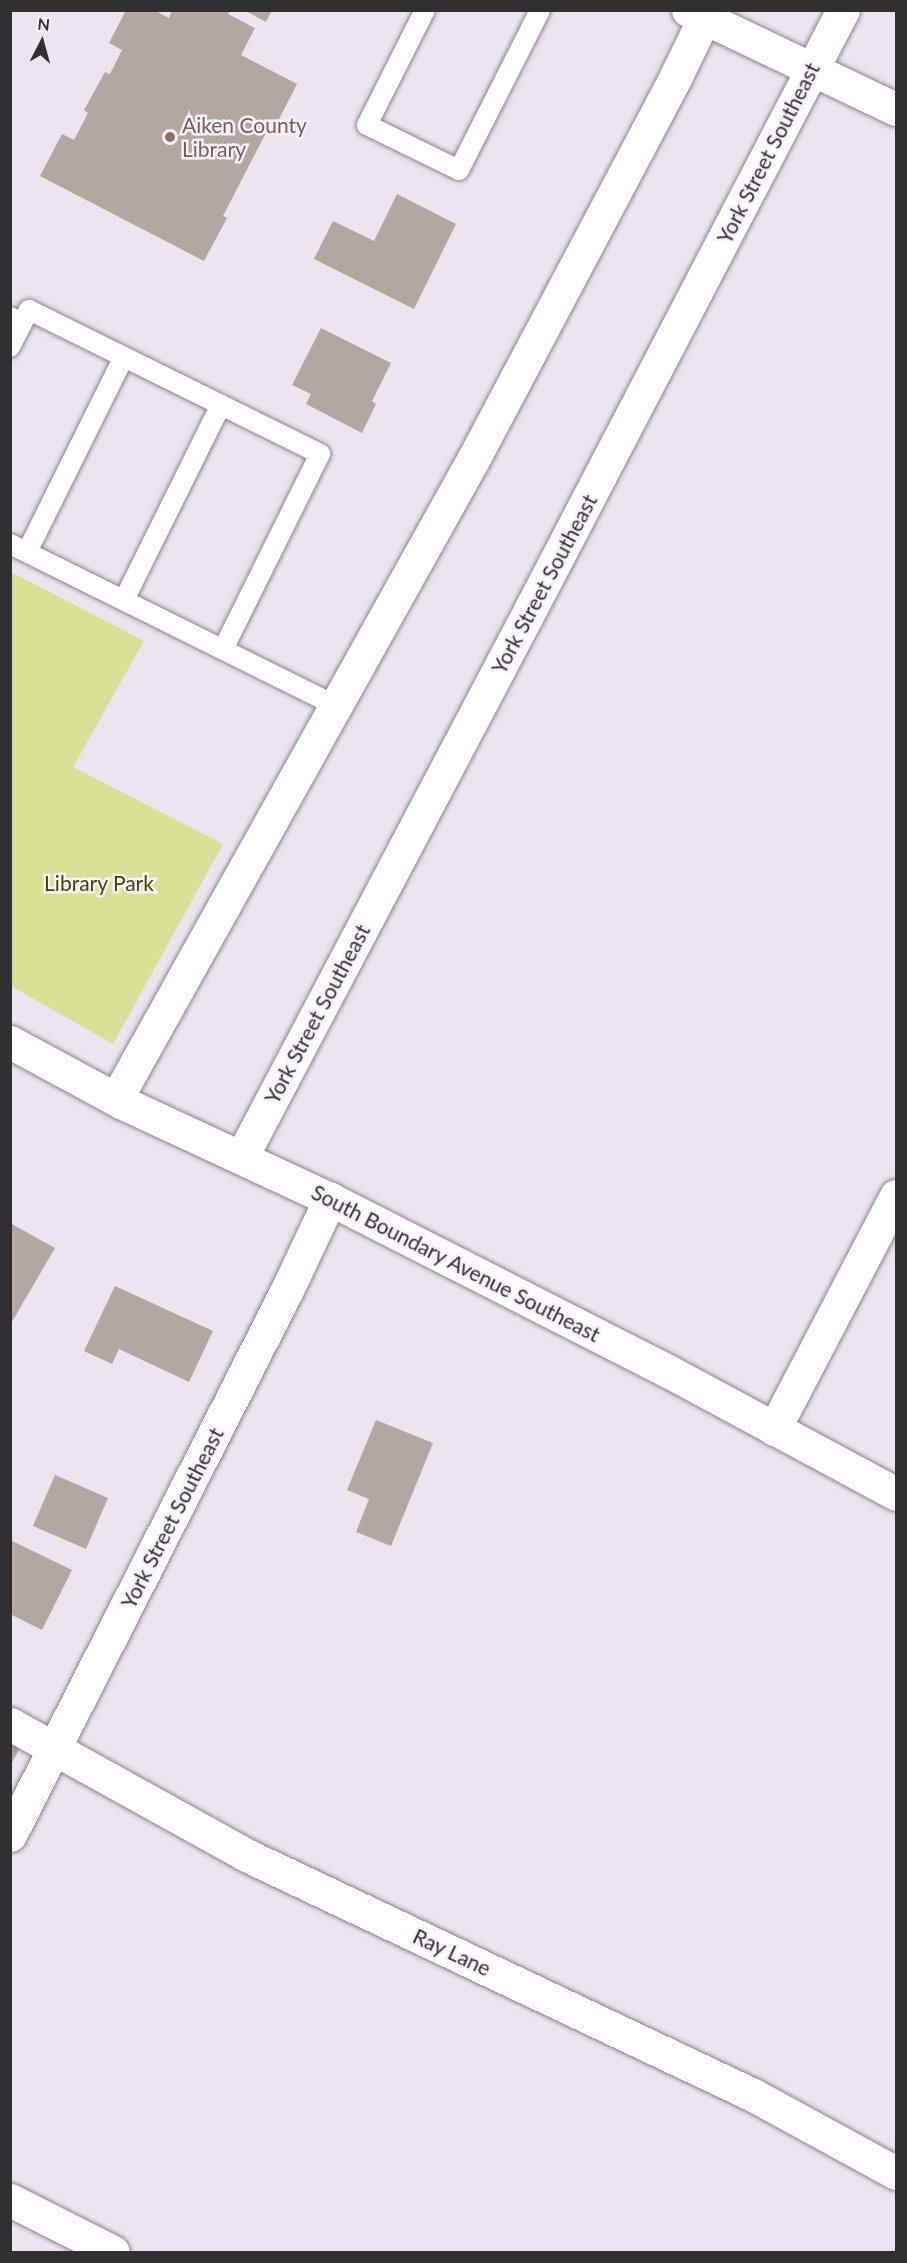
<!DOCTYPE html>
<html>
<head>
<meta charset="utf-8">
<style>
	body { margin:0 }
	#map { position:relative; width:907px; height:2263px; overflow:hidden; background:#ece4ee; font-family:Lato,sans-serif }
	div>[style] { position:absolute }
	[style*='--x'] { left:calc(var(--x)*1px); top:calc(var(--y)*1px); width:calc(var(--w)*1px); rotate:calc(var(--a)*1deg) }
	.green>* { inset:0; background:#dae095 }
	.building>* { inset:0; background:#b2a7a1 }
	.roads { filter:drop-shadow(0 0 2px #89838b) drop-shadow(0 0 2px #89838b) }
	.lane>* { height:20px; margin:-10px; padding:0 10px; transform-origin:10px; border-radius:10px; background:#fff }
	.street>* { height:33px; margin:-16.5px; padding:0 16.5px; transform-origin:16.5px; border-radius:16.5px; background:#fff }
	.secondary>* { height:33px; margin:-16.5px; padding:0 16.5px; transform-origin:16.5px; border-radius:16.5px; background:#fff }
	.dots>* { width:16px; height:16px; translate:-50% -50%; box-sizing:border-box; border:3px solid #f9f1fb; border-radius:50% }
	span { translate:-50% -50%; white-space:nowrap; text-align:center; line-height:1.15; -webkit-text-stroke:5px #f9f1fb; paint-order:stroke }
	.education-label { font-size:21px; color:#785e54 }
	.left { translate:0 -50%; text-align:left }
	.street-label { font-size:21px; color:#322f33 }
	.park-label { font-size:21px; color:#434501 }
	.frame { position:absolute; inset:0; border:12px solid #322f33; pointer-events:none }
	.north { position:absolute; left:12px; top:12px; width:60px; height:60px; -webkit-text-stroke:4px #f9f1fb; paint-order:stroke; rotate:6deg; font-size:16px; font-weight:700; line-height:24px; text-align:center; color:#322f33 }
	.north::after { content:''; display:block; margin:auto; width:21px; height:27px; background:#322f33; clip-path:polygon(50% 0,100% 100%,50% 72%,0 100%) }
</style>
</head>
<body>
<div id="map">
	<div class="green">
		<div style="clip-path:polygon(11px 572px,144px 641px,73px 767px,223px 844px,113px 1044px,11px 986px)"></div>
	</div>
	<div class="building">
		<div style="clip-path:polygon(126px 10px,154px 10px,169px 18px,172px 10px,230px 10px,228px 14px,255px 28px,241px 55px,297px 84px,275px 127px,270px 125px,223px 216px,227px 218px,204px 261px,40px 176px,62px 134px,74px 140px,88px 113px,84px 110px,105px 72px,110px 74px,122px 50px,109px 43px)"></div>
		<div style="clip-path:polygon(244px 10px,272px 10px,266px 22px)"></div>
		<div style="clip-path:polygon(397px 194px,456px 224px,414px 309px,314px 259px,333px 221px,374px 241px)"></div>
		<div style="clip-path:polygon(321px 328px,391px 363px,372px 401px,376px 404px,362px 433px,306px 404px,311px 394px,292px 385px)"></div>
		<div style="clip-path:polygon(10px 1223px,55px 1248px,10px 1325px)"></div>
		<div style="clip-path:polygon(115px 1286px,213px 1331px,189px 1382px,119px 1349px,112px 1364px,84px 1351px)"></div>
		<div style="clip-path:polygon(376px 1420px,433px 1443px,391px 1546px,356px 1532px,369px 1499px,347px 1490px)"></div>
		<div style="clip-path:polygon(55px 1475px,108px 1498px,86px 1549px,33px 1526px)"></div>
		<div style="clip-path:polygon(10px 1540px,72px 1570px,42px 1630px,10px 1614px)"></div>
		<div style="clip-path:polygon(10px 1734px,24px 1741px,10px 1766px)"></div>
	</div>
	<div class="roads">
		<div class="lane">
			<div style="--x:425;--y:10;--w:129;--a:116.8"></div>
			<div style="--x:367;--y:125;--w:102;--a:26.1"></div>
			<div style="--x:459;--y:170;--w:179;--a:-63.1"></div>
			<div style="--x:10;--y:317;--w:13;--a:27"></div>
			<div style="--x:22;--y:323;--w:15;--a:-62"></div>
			<div style="--x:29;--y:310;--w:325;--a:26.3"></div>
			<div style="--x:320;--y:454;--w:218;--a:116.4"></div>
			<div style="--x:10;--y:347;--w:27;--a:-63"></div>
			<div style="--x:10;--y:544;--w:363;--a:26.4"></div>
			<div style="--x:27;--y:552;--w:218;--a:-63.6"></div>
			<div style="--x:124;--y:600;--w:218;--a:-63.6"></div>
		</div>
		<div class="street">
			<div style="--x:688;--y:10;--w:230;--a:25.5"></div>
			<div style="--x:116;--y:1099;--w:734;--a:-60.82"></div>
			<div style="--x:474;--y:458;--w:432;--a:-62.1"></div>
			<div style="--x:676;--y:76;--w:73;--a:-64.1"></div>
			<div style="--x:242;--y:1156;--w:620;--a:-62.19"></div>
			<div style="--x:531;--y:608;--w:674;--a:-62.45"></div>
			<div style="--x:774;--y:1429;--w:263;--a:-62.4"></div>
			<div style="--x:10;--y:1724;--w:270;--a:29"></div>
			<div style="--x:246;--y:1855;--w:561;--a:25.33"></div>
			<div style="--x:753;--y:2095;--w:163;--a:28.6"></div>
			<div style="--x:10;--y:1835;--w:611;--a:-63.06"></div>
			<div style="--x:287;--y:1290;--w:101;--a:-64.7"></div>
			<div style="--x:10;--y:2200;--w:115;--a:26.8"></div>
		</div>
		<div class="secondary">
			<div style="--x:10;--y:1042;--w:128;--a:28.4"></div>
			<div style="--x:123;--y:1103;--w:228;--a:24.9"></div>
			<div style="--x:330;--y:1199;--w:379;--a:27"></div>
			<div style="--x:668;--y:1371;--w:259;--a:28.3"></div>
		</div>
	</div>
	<div class="dots">
		<div style="left:170px;top:137px;background:#8d6e63"></div>
	</div>
	<div class="education-label">
		<span class="left" style="left:182px;top:137px">Aiken County<br>Library</span>
	</div>
	<div class="street-label">
		<span style="left:768px;top:153px;rotate:-63deg">York Street Southeast</span>
		<span style="left:544px;top:584px;rotate:-62deg">York Street Southeast</span>
		<span style="left:317px;top:1014px;rotate:-62deg">York Street Southeast</span>
		<span style="left:456px;top:1263px;rotate:27deg">South Boundary Avenue Southeast</span>
		<span style="left:172px;top:1518px;rotate:-63deg">York Street Southeast</span>
		<span style="left:452px;top:1952px;rotate:25deg">Ray Lane</span>
	</div>
	<div class="park-label">
		<span style="left:99px;top:883px">Library Park</span>
	</div>
	<div class="frame"></div>
	<div class="north">N</div>
</div>
</body>
</html>
